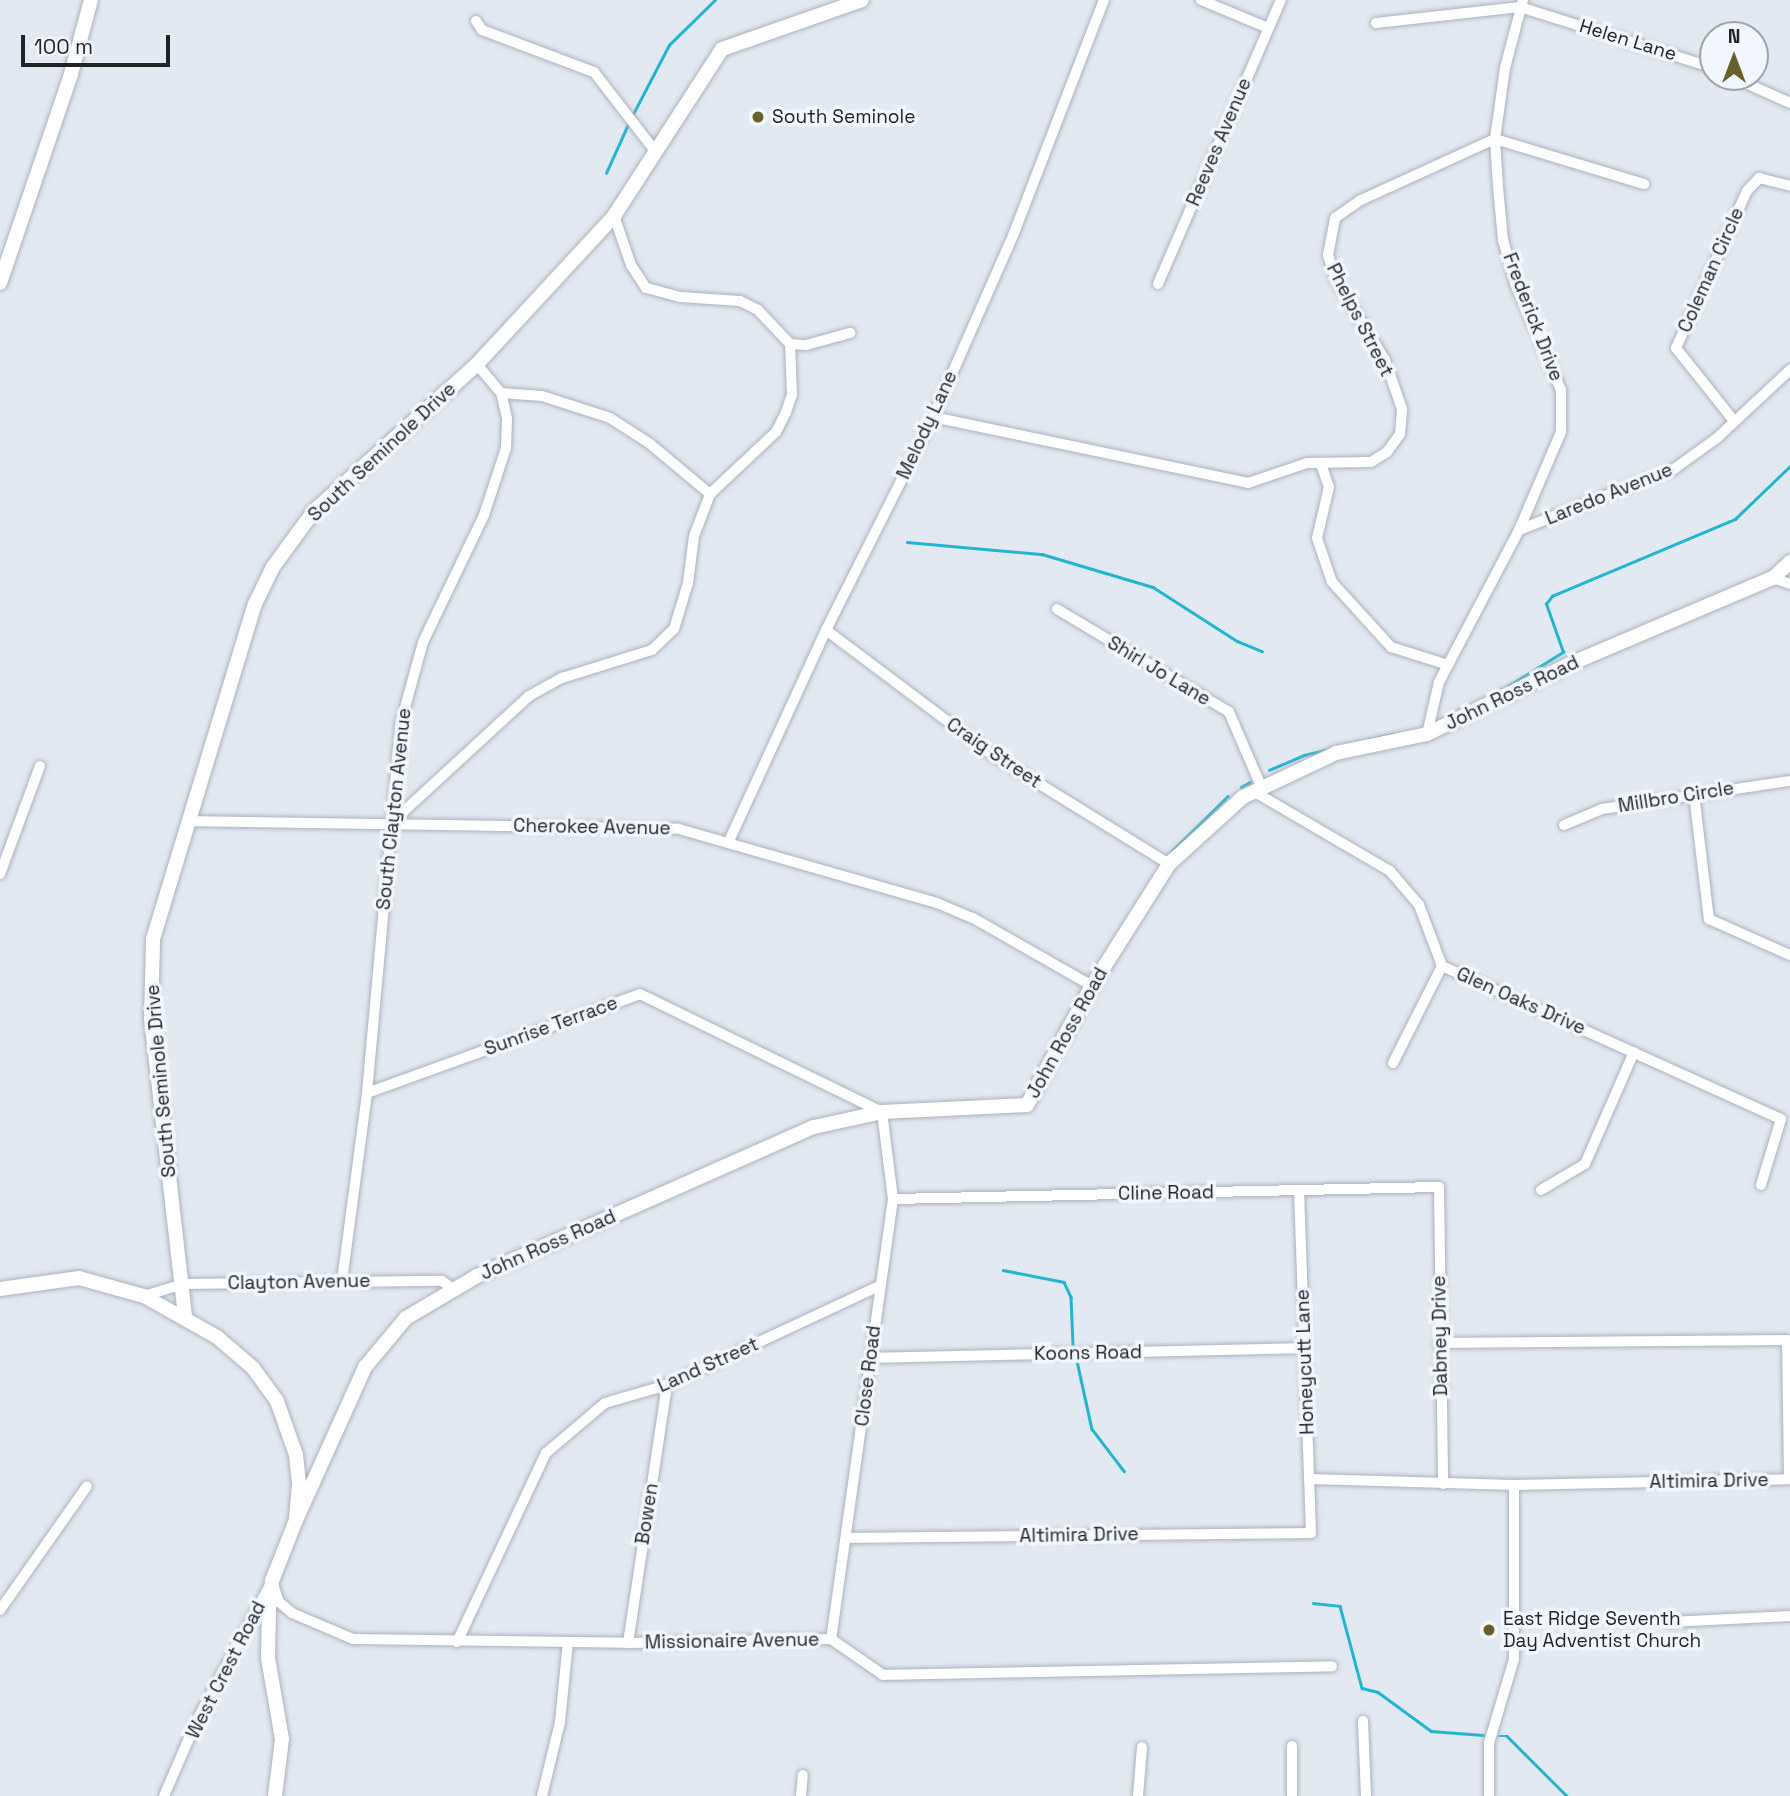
<!DOCTYPE html>
<html>
<head>
<meta charset="utf-8">
<style>
	body { margin:0 }
	#map { position:relative; width:1790px; height:1796px; overflow:hidden; background:#e3e9f2; font-family:"Space Grotesk",sans-serif }
	div>[style] { position:absolute }
	[style*='--x'] { left:calc(var(--x)*1px); top:calc(var(--y)*1px); width:calc(var(--w)*1px); rotate:calc(var(--a)*1deg) }
	.stream>* { height:2.5px; margin:-1.25px; padding:0 1.25px; transform-origin:1.25px; border-radius:1.25px; background:#23b5ce }
	.roads { filter:drop-shadow(0 0 2px #acb1ba) drop-shadow(0 0 2px #acb1ba) }
	.minor>* { height:10px; margin:-5px; padding:0 5px; transform-origin:5px; border-radius:5px; background:#fff }
	.tertiary>* { height:14px; margin:-7px; padding:0 7px; transform-origin:7px; border-radius:7px; background:#fff }
	.dots>* { width:19px; height:19px; translate:-50% -50%; box-sizing:border-box; border:4px solid #f2f6fe; border-radius:50% }
	span { translate:-50% -50%; white-space:nowrap; text-align:center; line-height:1.15; -webkit-text-stroke:7px #f2f6fe; paint-order:stroke }
	.street-label { font-size:19px; color:#212327 }
	.poi-label { font-size:19px; color:#212327 }
	.left { translate:0 -50%; text-align:left }
	.north { position:absolute; left:1699px; top:21px; width:70px; height:70px; box-sizing:border-box; background:#f2f6fe; border:2px solid #9ea2a8; border-radius:50%; rotate:0deg; font-size:19px; font-weight:700; line-height:28px; text-align:center; color:#212327 }
	.north::after { content:''; display:block; margin:auto; width:24px; height:32px; background:#66602c; clip-path:polygon(50% 0,100% 100%,50% 72%,0 100%) }
	.scale { position:absolute; left:21px; top:35px; width:149px; height:32px; box-sizing:border-box; border:4px solid #212327; border-top:0; padding-left:9px; font-size:21px; line-height:24px; white-space:nowrap; color:#212327; -webkit-text-stroke:5px #f2f6fe; paint-order:stroke }
</style>
</head>
<body>
<div id="map">
	<div class="stream">
		<div style="--x:632;--y:116;--w:80;--a:-62.5"></div>
		<div style="--x:669;--y:45;--w:64;--a:-44.4"></div>
		<div style="--x:606;--y:173;--w:56;--a:-65.7"></div>
		<div style="--x:907;--y:542;--w:136;--a:5.1"></div>
		<div style="--x:1042;--y:554;--w:116;--a:16.6"></div>
		<div style="--x:1153;--y:587;--w:100;--a:32.7"></div>
		<div style="--x:1237;--y:641;--w:27;--a:22"></div>
		<div style="--x:1508;--y:686;--w:65;--a:-31.7"></div>
		<div style="--x:1563;--y:652;--w:51;--a:-109.5"></div>
		<div style="--x:1546;--y:604;--w:10;--a:-53"></div>
		<div style="--x:1552;--y:596;--w:199;--a:-22.8"></div>
		<div style="--x:1735;--y:519;--w:76;--a:-43.9"></div>
		<div style="--x:1269;--y:770;--w:38;--a:-23"></div>
		<div style="--x:1304;--y:755;--w:91;--a:-13.3"></div>
		<div style="--x:1241;--y:787;--w:10;--a:-29"></div>
		<div style="--x:1172;--y:851;--w:78;--a:-44.5"></div>
		<div style="--x:1003;--y:1270;--w:62;--a:11.1"></div>
		<div style="--x:1064;--y:1282;--w:17;--a:65"></div>
		<div style="--x:1071;--y:1297;--w:48;--a:87.6"></div>
		<div style="--x:1077;--y:1361;--w:70;--a:77.6"></div>
		<div style="--x:1092;--y:1429;--w:53;--a:52.7"></div>
		<div style="--x:1313;--y:1603;--w:27;--a:6"></div>
		<div style="--x:1340;--y:1606;--w:85;--a:75"></div>
		<div style="--x:1362;--y:1688;--w:16;--a:14"></div>
		<div style="--x:1378;--y:1692;--w:66;--a:36.3"></div>
		<div style="--x:1431;--y:1731;--w:52;--a:4.4"></div>
		<div style="--x:1499;--y:1736;--w:8;--a:0"></div>
		<div style="--x:1507;--y:1736;--w:85;--a:45"></div>
	</div>
	<div class="roads">
		<div class="minor">
			<div style="--x:1201;--y:0;--w:73;--a:22.7"></div>
			<div style="--x:476;--y:21;--w:11;--a:56"></div>
			<div style="--x:482;--y:30;--w:120;--a:20.6"></div>
			<div style="--x:594;--y:72;--w:100;--a:52.3"></div>
			<div style="--x:1376;--y:23;--w:145;--a:-6.3"></div>
			<div style="--x:1520;--y:7;--w:202;--a:17.5"></div>
			<div style="--x:1732;--y:77;--w:64;--a:24.1"></div>
			<div style="--x:1158;--y:284;--w:309;--a:-66.6"></div>
			<div style="--x:790;--y:344;--w:16;--a:4"></div>
			<div style="--x:806;--y:345;--w:46;--a:-15.3"></div>
			<div style="--x:501;--y:393;--w:41;--a:4.2"></div>
			<div style="--x:542;--y:396;--w:71;--a:17.9"></div>
			<div style="--x:610;--y:418;--w:46;--a:32.7"></div>
			<div style="--x:649;--y:443;--w:80;--a:39.9"></div>
			<div style="--x:933;--y:417;--w:322;--a:11.8"></div>
			<div style="--x:1248;--y:483;--w:62;--a:-18.7"></div>
			<div style="--x:1307;--y:463;--w:64;--a:-0.9"></div>
			<div style="--x:1371;--y:462;--w:19;--a:-32"></div>
			<div style="--x:1387;--y:452;--w:22;--a:-54"></div>
			<div style="--x:1400;--y:434;--w:25;--a:-85"></div>
			<div style="--x:1402;--y:409;--w:52;--a:-109.1"></div>
			<div style="--x:1385;--y:360;--w:96;--a:-121.4"></div>
			<div style="--x:1335;--y:278;--w:24;--a:-107"></div>
			<div style="--x:1328;--y:255;--w:38;--a:-79"></div>
			<div style="--x:1335;--y:218;--w:32;--a:-35"></div>
			<div style="--x:1361;--y:200;--w:147;--a:-24.5"></div>
			<div style="--x:1495;--y:139;--w:156;--a:16.8"></div>
			<div style="--x:1734;--y:421;--w:93;--a:-128.5"></div>
			<div style="--x:1676;--y:348;--w:172;--a:-65.7"></div>
			<div style="--x:1747;--y:191;--w:18;--a:-47"></div>
			<div style="--x:1759;--y:178;--w:32;--a:14"></div>
			<div style="--x:1321;--y:464;--w:24;--a:71"></div>
			<div style="--x:1329;--y:487;--w:52;--a:103.2"></div>
			<div style="--x:1317;--y:538;--w:46;--a:71.2"></div>
			<div style="--x:1332;--y:582;--w:88;--a:47.8"></div>
			<div style="--x:1391;--y:647;--w:60;--a:17.5"></div>
			<div style="--x:1519;--y:530;--w:167;--a:-21.5"></div>
			<div style="--x:1674;--y:469;--w:53;--a:-35.8"></div>
			<div style="--x:1717;--y:438;--w:100;--a:-43"></div>
			<div style="--x:1773;--y:578;--w:18;--a:19"></div>
			<div style="--x:1057;--y:609;--w:200;--a:30.9"></div>
			<div style="--x:1229;--y:712;--w:81;--a:66.6"></div>
			<div style="--x:826;--y:630;--w:206;--a:36.9"></div>
			<div style="--x:991;--y:754;--w:209;--a:31.7"></div>
			<div style="--x:1427;--y:734;--w:53;--a:-77"></div>
			<div style="--x:1439;--y:682;--w:172;--a:-62.2"></div>
			<div style="--x:1519;--y:530;--w:107;--a:-66.8"></div>
			<div style="--x:1561;--y:432;--w:42;--a:-90"></div>
			<div style="--x:1561;--y:390;--w:116;--a:-113.3"></div>
			<div style="--x:1515;--y:283;--w:45;--a:-105.6"></div>
			<div style="--x:1503;--y:240;--w:53;--a:-95.4"></div>
			<div style="--x:1498;--y:187;--w:48;--a:-93.6"></div>
			<div style="--x:1495;--y:139;--w:72;--a:-82"></div>
			<div style="--x:1505;--y:68;--w:70;--a:-75.2"></div>
			<div style="--x:1253;--y:791;--w:159;--a:30.3"></div>
			<div style="--x:1390;--y:871;--w:45;--a:49.5"></div>
			<div style="--x:1419;--y:905;--w:65;--a:69.3"></div>
			<div style="--x:1442;--y:966;--w:372;--a:24.3"></div>
			<div style="--x:1781;--y:1119;--w:69;--a:106.9"></div>
			<div style="--x:1694;--y:794;--w:126;--a:83.2"></div>
			<div style="--x:1709;--y:919;--w:89;--a:24"></div>
			<div style="--x:187;--y:821;--w:492;--a:0.9"></div>
			<div style="--x:679;--y:829;--w:268;--a:16"></div>
			<div style="--x:937;--y:903;--w:39;--a:23"></div>
			<div style="--x:973;--y:918;--w:137;--a:29.7"></div>
			<div style="--x:391;--y:823;--w:188;--a:-42.6"></div>
			<div style="--x:529;--y:696;--w:38;--a:-29"></div>
			<div style="--x:562;--y:678;--w:94;--a:-17.3"></div>
			<div style="--x:652;--y:650;--w:30;--a:-44"></div>
			<div style="--x:674;--y:629;--w:48;--a:-73.1"></div>
			<div style="--x:688;--y:583;--w:47;--a:-82.7"></div>
			<div style="--x:694;--y:536;--w:45;--a:-69.1"></div>
			<div style="--x:710;--y:494;--w:91;--a:-43.2"></div>
			<div style="--x:776;--y:432;--w:22;--a:-63"></div>
			<div style="--x:786;--y:412;--w:18;--a:-71"></div>
			<div style="--x:792;--y:395;--w:51;--a:-92.2"></div>
			<div style="--x:790;--y:344;--w:47;--a:-133.3"></div>
			<div style="--x:758;--y:310;--w:20;--a:-153"></div>
			<div style="--x:740;--y:301;--w:60;--a:-176.2"></div>
			<div style="--x:680;--y:297;--w:35;--a:-165"></div>
			<div style="--x:646;--y:288;--w:27;--a:-123"></div>
			<div style="--x:631;--y:265;--w:52;--a:-109.1"></div>
			<div style="--x:1564;--y:825;--w:41;--a:-22.8"></div>
			<div style="--x:1602;--y:809;--w:190;--a:-8.5"></div>
			<div style="--x:729;--y:841;--w:232;--a:-65.3"></div>
			<div style="--x:826;--y:630;--w:238;--a:-63.3"></div>
			<div style="--x:933;--y:417;--w:201;--a:-66.2"></div>
			<div style="--x:1014;--y:233;--w:250;--a:-68.9"></div>
			<div style="--x:0;--y:874;--w:115;--a:-69.7"></div>
			<div style="--x:1393;--y:1063;--w:109;--a:-63.2"></div>
			<div style="--x:367;--y:1093;--w:290;--a:-19.9"></div>
			<div style="--x:640;--y:994;--w:269;--a:26"></div>
			<div style="--x:882;--y:1112;--w:88;--a:82.8"></div>
			<div style="--x:893;--y:1199;--w:444;--a:98"></div>
			<div style="--x:1541;--y:1190;--w:51;--a:-30.6"></div>
			<div style="--x:1585;--y:1164;--w:122;--a:-66.4"></div>
			<div style="--x:893;--y:1199;--w:546;--a:-1.26"></div>
			<div style="--x:1439;--y:1187;--w:297;--a:89.2"></div>
			<div style="--x:342;--y:1281;--w:190;--a:-82.4"></div>
			<div style="--x:367;--y:1093;--w:373;--a:-84.8"></div>
			<div style="--x:401;--y:722;--w:83;--a:-74.6"></div>
			<div style="--x:423;--y:642;--w:141;--a:-64.3"></div>
			<div style="--x:484;--y:515;--w:71;--a:-71.8"></div>
			<div style="--x:506;--y:448;--w:30;--a:-88"></div>
			<div style="--x:507;--y:418;--w:26;--a:-103"></div>
			<div style="--x:501;--y:393;--w:38;--a:-130"></div>
			<div style="--x:144;--y:1296;--w:41;--a:-17.1"></div>
			<div style="--x:183;--y:1284;--w:259;--a:-0.7"></div>
			<div style="--x:442;--y:1281;--w:14;--a:36"></div>
			<div style="--x:872;--y:1358;--w:432;--a:-1.3"></div>
			<div style="--x:1310;--y:1479;--w:204;--a:1.7"></div>
			<div style="--x:1514;--y:1485;--w:275;--a:-1.2"></div>
			<div style="--x:1789;--y:1479;--w:139;--a:-90.8"></div>
			<div style="--x:1787;--y:1340;--w:348;--a:179.5"></div>
			<div style="--x:847;--y:1538;--w:464;--a:-0.6"></div>
			<div style="--x:1311;--y:1533;--w:342;--a:-92"></div>
			<div style="--x:273;--y:1584;--w:19;--a:72"></div>
			<div style="--x:279;--y:1602;--w:17;--a:40"></div>
			<div style="--x:292;--y:1613;--w:66;--a:23.1"></div>
			<div style="--x:353;--y:1639;--w:275;--a:0.8"></div>
			<div style="--x:628;--y:1643;--w:203;--a:-1.1"></div>
			<div style="--x:831;--y:1639;--w:63;--a:34.7"></div>
			<div style="--x:883;--y:1675;--w:449;--a:-1.1"></div>
			<div style="--x:0;--y:1610;--w:151;--a:-54.9"></div>
			<div style="--x:1670;--y:1622;--w:120;--a:-2.9"></div>
			<div style="--x:457;--y:1642;--w:209;--a:-64.8"></div>
			<div style="--x:546;--y:1453;--w:77;--a:-40.3"></div>
			<div style="--x:605;--y:1403;--w:65;--a:-16.2"></div>
			<div style="--x:667;--y:1385;--w:232;--a:-25"></div>
			<div style="--x:628;--y:1643;--w:261;--a:-81.4"></div>
			<div style="--x:1363;--y:1721;--w:75;--a:87.7"></div>
			<div style="--x:164;--y:1796;--w:81;--a:-66.6"></div>
			<div style="--x:196;--y:1722;--w:153;--a:-61.6"></div>
			<div style="--x:542;--y:1796;--w:76;--a:-76.3"></div>
			<div style="--x:560;--y:1722;--w:80;--a:-84.3"></div>
			<div style="--x:801;--y:1796;--w:21;--a:-85"></div>
			<div style="--x:1138;--y:1796;--w:49;--a:-85.3"></div>
			<div style="--x:1292;--y:1796;--w:50;--a:-90"></div>
			<div style="--x:1489;--y:1796;--w:53;--a:-90"></div>
			<div style="--x:1489;--y:1743;--w:88;--a:-73.4"></div>
			<div style="--x:1514;--y:1659;--w:174;--a:-90"></div>
		</div>
		<div class="tertiary">
			<div style="--x:0;--y:283;--w:221;--a:-71.2"></div>
			<div style="--x:71;--y:74;--w:77;--a:-74.9"></div>
			<div style="--x:0;--y:1289;--w:80;--a:-7.9"></div>
			<div style="--x:79;--y:1278;--w:67;--a:15.5"></div>
			<div style="--x:144;--y:1296;--w:84;--a:29.3"></div>
			<div style="--x:217;--y:1337;--w:48;--a:40.7"></div>
			<div style="--x:253;--y:1368;--w:41;--a:54"></div>
			<div style="--x:277;--y:1401;--w:57;--a:70.6"></div>
			<div style="--x:296;--y:1455;--w:29;--a:84"></div>
			<div style="--x:299;--y:1484;--w:36;--a:95"></div>
			<div style="--x:296;--y:1520;--w:66;--a:111.5"></div>
			<div style="--x:272;--y:1581;--w:27;--a:96"></div>
			<div style="--x:269;--y:1608;--w:50;--a:91.1"></div>
			<div style="--x:268;--y:1658;--w:82;--a:80.2"></div>
			<div style="--x:282;--y:1739;--w:57;--a:97"></div>
			<div style="--x:185;--y:1316;--w:300;--a:-96.5"></div>
			<div style="--x:151;--y:1018;--w:79;--a:-88.5"></div>
			<div style="--x:153;--y:939;--w:350;--a:-73.1"></div>
			<div style="--x:255;--y:604;--w:41;--a:-64.1"></div>
			<div style="--x:273;--y:567;--w:69;--a:-53.8"></div>
			<div style="--x:314;--y:511;--w:219;--a:-42"></div>
			<div style="--x:477;--y:364;--w:202;--a:-47.2"></div>
			<div style="--x:614;--y:216;--w:199;--a:-57.1"></div>
			<div style="--x:722;--y:49;--w:148;--a:-19.3"></div>
			<div style="--x:296;--y:1520;--w:168;--a:-65.7"></div>
			<div style="--x:365;--y:1367;--w:64;--a:-50.1"></div>
			<div style="--x:406;--y:1318;--w:82;--a:-30.6"></div>
			<div style="--x:477;--y:1276;--w:368;--a:-23.9"></div>
			<div style="--x:814;--y:1127;--w:70;--a:-12.4"></div>
			<div style="--x:882;--y:1112;--w:145;--a:-2.8"></div>
			<div style="--x:1027;--y:1105;--w:136;--a:-61.4"></div>
			<div style="--x:1092;--y:986;--w:144;--a:-57.7"></div>
			<div style="--x:1169;--y:864;--w:100;--a:-42.2"></div>
			<div style="--x:1243;--y:797;--w:103;--a:-25.3"></div>
			<div style="--x:1336;--y:753;--w:93;--a:-11.8"></div>
			<div style="--x:1427;--y:734;--w:159;--a:-26.1"></div>
			<div style="--x:1570;--y:664;--w:220;--a:-23"></div>
			<div style="--x:1773;--y:578;--w:23;--a:-43"></div>
		</div>
	</div>
	<div class="dots">
		<div style="left:758px;top:117px;background:#66602c"></div>
		<div style="left:1489px;top:1630px;background:#66602c"></div>
	</div>
	<div class="street-label">
		<span style="left:1628px;top:40px;rotate:17deg">Helen Lane</span>
		<span style="left:1219px;top:142px;rotate:-67deg">Reeves Avenue</span>
		<span style="left:1711px;top:270px;rotate:-66deg">Coleman Circle</span>
		<span style="left:1533px;top:317px;rotate:69deg">Frederick Drive</span>
		<span style="left:1360px;top:320px;rotate:63deg">Phelps Street</span>
		<span style="left:927px;top:425px;rotate:-65deg">Melody Lane</span>
		<span style="left:382px;top:452px;rotate:-43deg">South Seminole Drive</span>
		<span style="left:1609px;top:494px;rotate:-22deg">Laredo Avenue</span>
		<span style="left:1159px;top:671px;rotate:31deg">Shirl Jo Lane</span>
		<span style="left:1512px;top:693px;rotate:-26deg">John Ross Road</span>
		<span style="left:994px;top:753px;rotate:34deg">Craig Street</span>
		<span style="left:1676px;top:797px;rotate:-9deg">Millbro Circle</span>
		<span style="left:394px;top:809px;rotate:-84deg">South Clayton Avenue</span>
		<span style="left:592px;top:827px;rotate:1deg">Cherokee Avenue</span>
		<span style="left:1521px;top:1001px;rotate:24deg">Glen Oaks Drive</span>
		<span style="left:551px;top:1026px;rotate:-20deg">Sunrise Terrace</span>
		<span style="left:1067px;top:1033px;rotate:-61deg">John Ross Road</span>
		<span style="left:161px;top:1081px;rotate:-95deg">South Seminole Drive</span>
		<span style="left:1166px;top:1193px;rotate:-1deg">Cline Road</span>
		<span style="left:548px;top:1245px;rotate:-24deg">John Ross Road</span>
		<span style="left:299px;top:1282px;rotate:-1deg">Clayton Avenue</span>
		<span style="left:1440px;top:1336px;rotate:-91deg">Dabney Drive</span>
		<span style="left:1088px;top:1353px;rotate:-1deg">Koons Road</span>
		<span style="left:1305px;top:1362px;rotate:-92deg">Honeycutt Lane</span>
		<span style="left:708px;top:1365px;rotate:-24deg">Land Street</span>
		<span style="left:868px;top:1376px;rotate:-83deg">Close Road</span>
		<span style="left:1709px;top:1481px;rotate:-1deg">Altimira Drive</span>
		<span style="left:647px;top:1514px;rotate:-81deg">Bowen</span>
		<span style="left:1079px;top:1535px;rotate:-1deg">Altimira Drive</span>
		<span style="left:732px;top:1641px;rotate:-1deg">Missionaire Avenue</span>
		<span style="left:226px;top:1670px;rotate:-63deg">West Crest Road</span>
	</div>
	<div class="poi-label">
		<span class="left" style="left:772px;top:117px">South Seminole</span>
		<span class="left" style="left:1503px;top:1630px">East Ridge Seventh<br>Day Adventist Church</span>
	</div>
	<div class="north">N</div>
	<div class="scale">100 m</div>
</div>
</body>
</html>
